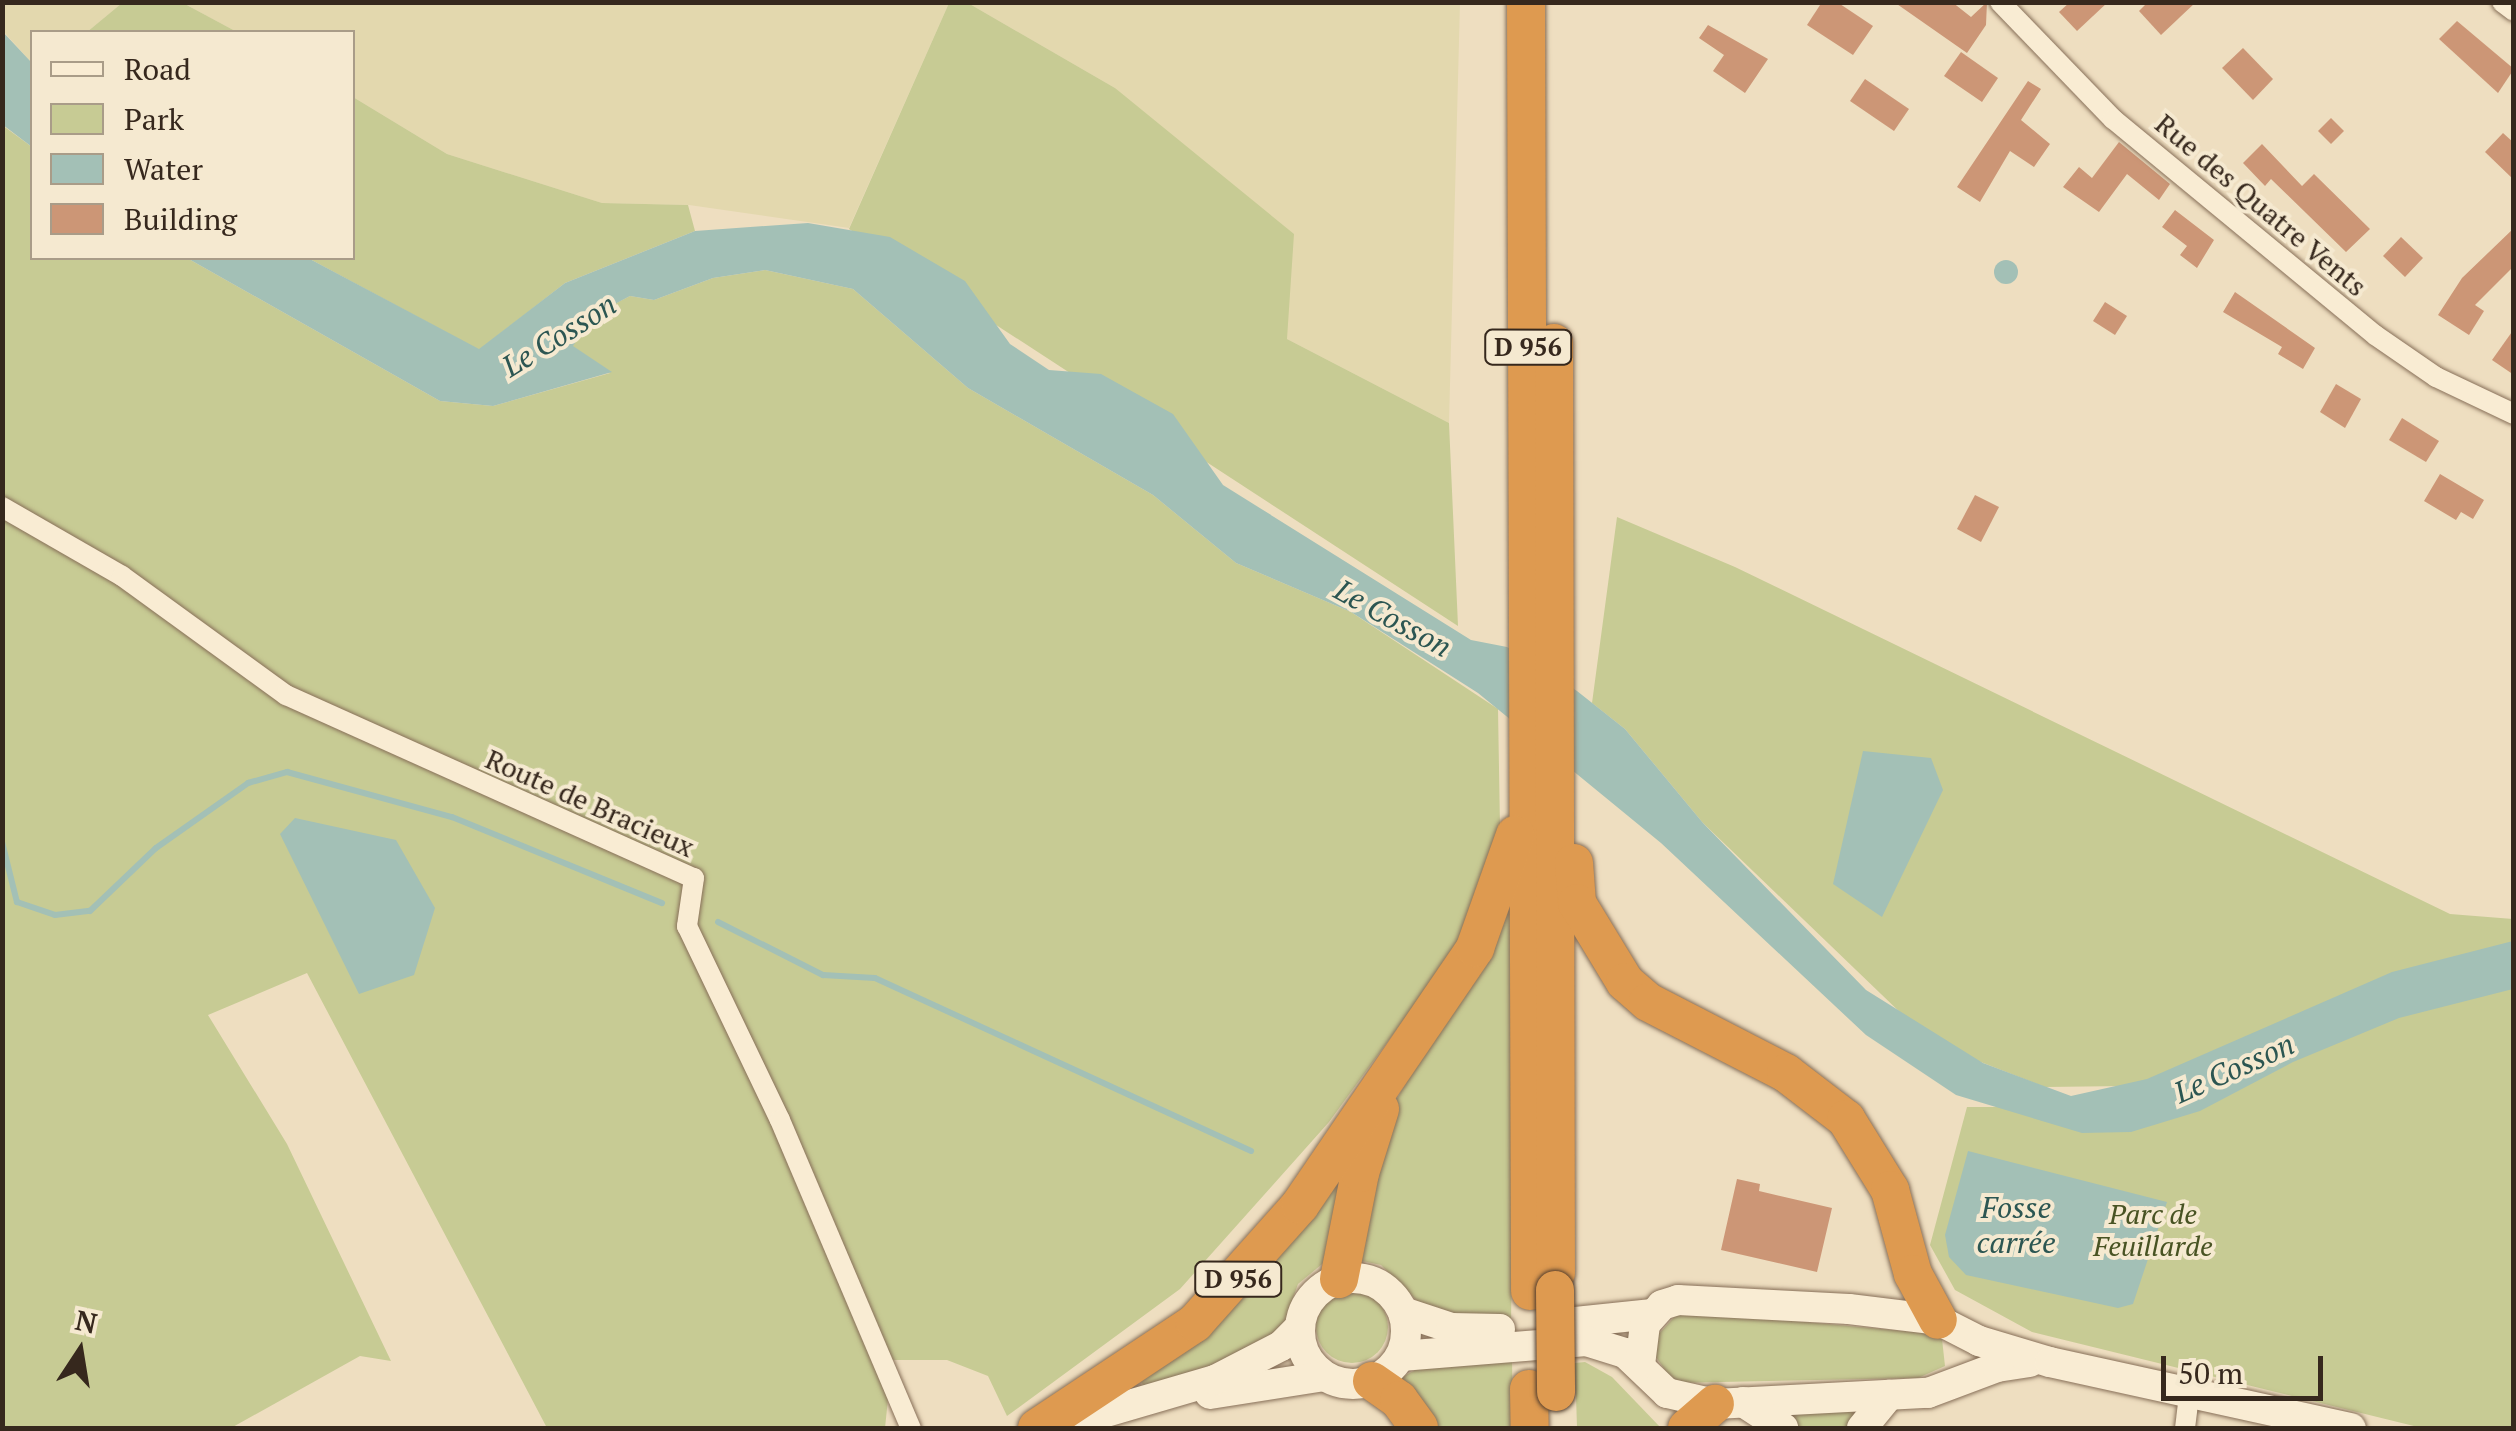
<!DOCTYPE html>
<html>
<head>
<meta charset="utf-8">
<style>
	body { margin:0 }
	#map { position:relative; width:2516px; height:1431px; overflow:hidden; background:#eedec0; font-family:"PT Serif",serif }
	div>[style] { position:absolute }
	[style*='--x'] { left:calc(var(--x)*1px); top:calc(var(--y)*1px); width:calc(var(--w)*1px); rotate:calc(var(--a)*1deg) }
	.farmland>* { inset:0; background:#e3d8ae }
	.green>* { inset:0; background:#c7cb94 }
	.round { border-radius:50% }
	.water>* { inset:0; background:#a3c0b6 }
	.stream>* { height:6px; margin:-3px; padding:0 3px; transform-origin:3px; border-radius:3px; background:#a3c0b6 }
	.building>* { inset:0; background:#cc9676 }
	.roads { filter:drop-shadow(0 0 2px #876f58) drop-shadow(0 0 2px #876f58) }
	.street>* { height:20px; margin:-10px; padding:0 10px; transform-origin:10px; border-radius:10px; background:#f9ecd3 }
	.secondary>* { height:30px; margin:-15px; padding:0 15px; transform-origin:15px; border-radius:15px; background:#f9ecd3 }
	.secondary>.ring { margin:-15px; padding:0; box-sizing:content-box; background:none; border:30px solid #f9ecd3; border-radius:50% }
	.highway>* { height:38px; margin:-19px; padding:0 19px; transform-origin:19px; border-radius:19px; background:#de9a50 }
	.bridges { filter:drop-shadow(0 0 2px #543e2d) drop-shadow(0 0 2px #543e2d) }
	.highway-bridge>* { height:38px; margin:-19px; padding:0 19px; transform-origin:19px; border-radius:19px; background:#de9a50 }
	span { translate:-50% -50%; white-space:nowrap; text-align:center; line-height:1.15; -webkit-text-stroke:8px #f5e9d0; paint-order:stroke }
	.shield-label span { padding:2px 8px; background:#f5e9d0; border:2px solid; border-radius:8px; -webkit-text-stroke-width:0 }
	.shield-label { font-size:25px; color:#36281d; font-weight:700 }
	.street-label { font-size:28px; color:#36281d }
	.park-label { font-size:28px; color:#485323; font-style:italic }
	.water-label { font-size:30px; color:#2c5652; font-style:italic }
	.frame { position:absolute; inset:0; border:5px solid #36281d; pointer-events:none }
	.legend { position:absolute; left:30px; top:30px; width:325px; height:230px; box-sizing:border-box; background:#f5e9d0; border:2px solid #a99c88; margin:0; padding:12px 18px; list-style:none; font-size:30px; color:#36281d }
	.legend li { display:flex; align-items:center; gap:20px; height:50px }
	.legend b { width:50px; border:2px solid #a99c88 }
	.north { position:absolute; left:30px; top:1301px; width:100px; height:100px; -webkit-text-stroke:8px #f5e9d0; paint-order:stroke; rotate:12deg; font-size:28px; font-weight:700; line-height:40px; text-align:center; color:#36281d }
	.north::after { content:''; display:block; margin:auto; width:35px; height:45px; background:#36281d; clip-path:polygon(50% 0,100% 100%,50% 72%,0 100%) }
	.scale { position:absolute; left:2161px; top:1356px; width:162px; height:45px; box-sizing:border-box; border:5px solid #36281d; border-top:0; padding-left:12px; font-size:30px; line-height:35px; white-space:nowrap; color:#36281d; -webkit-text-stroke:8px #f5e9d0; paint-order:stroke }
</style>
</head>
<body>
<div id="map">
	<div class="farmland">
		<div style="clip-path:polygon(3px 3px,122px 3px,87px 32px,32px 32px,32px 63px,3px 31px)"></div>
		<div style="clip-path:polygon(183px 3px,949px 3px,849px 228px,689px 205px,602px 203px,447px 154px,353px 97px,352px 32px,237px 32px)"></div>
		<div style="clip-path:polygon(968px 3px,1460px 3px,1449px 423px,1287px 339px,1115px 88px)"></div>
	</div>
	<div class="green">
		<div style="clip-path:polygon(122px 3px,183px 3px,237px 32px,87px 32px)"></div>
		<div style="clip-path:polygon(949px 3px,968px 3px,1115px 88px,1294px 234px,1287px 339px,1449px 423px,1458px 626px,849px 229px)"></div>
		<div style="clip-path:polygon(353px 97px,447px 154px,602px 203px,688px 205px,695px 231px,565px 283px,479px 350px,308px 258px,352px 258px)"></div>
		<div style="clip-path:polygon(2px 125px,32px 147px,32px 258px,187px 258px,440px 401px,493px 406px,610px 373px,572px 347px,591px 316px,630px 296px,654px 300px,713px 278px,765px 270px,853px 289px,968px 388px,1153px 495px,1236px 563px,1351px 612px,1498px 709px,1500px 827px,1464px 937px,1329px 1122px,1180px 1289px,1007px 1416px,988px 1376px,947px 1360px,892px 1360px,885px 1428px,547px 1428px,307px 973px,208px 1015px,287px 1144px,391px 1361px,360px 1356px,231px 1428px,3px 1428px)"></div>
		<div style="clip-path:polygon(1617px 517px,1735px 567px,2450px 914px,2513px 919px,2513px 1428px,2422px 1428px,2032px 1332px,1955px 1290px,1930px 1245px,1967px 1107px,2117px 1107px,2208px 1085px,2045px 1087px,1932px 1043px,1703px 823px,1625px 729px,1592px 703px)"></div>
		<div style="clip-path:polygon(1518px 882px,1511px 1321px,1454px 1321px,1420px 1304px,1381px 1265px,1353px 1259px,1393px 1106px)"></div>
		<div style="clip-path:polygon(1356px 1139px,1333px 1255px,1298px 1284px,1284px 1323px,1255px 1350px,1146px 1388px,1136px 1376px)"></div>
		<div class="round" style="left:1316px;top:1291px;width:72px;height:72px"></div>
		<div style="clip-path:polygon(1698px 1312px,1925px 1333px,1942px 1339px,1945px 1366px,1918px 1378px,1674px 1383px,1654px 1354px,1656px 1337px,1677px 1314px)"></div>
		<div style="clip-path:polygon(1512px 1359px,1513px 1428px,1433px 1428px,1393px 1382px,1419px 1368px)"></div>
		<div style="clip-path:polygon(1585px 1362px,1612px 1377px,1661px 1428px,1577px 1428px,1575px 1363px)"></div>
		<div style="clip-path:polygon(1864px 1411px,1853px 1428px,1799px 1428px,1783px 1414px)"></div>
	</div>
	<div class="water">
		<div style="clip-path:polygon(2px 31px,32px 63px,32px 147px,3px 125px)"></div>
		<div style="clip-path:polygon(808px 223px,890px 237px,965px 281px,1010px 344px,1049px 370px,1101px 374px,1173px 414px,1223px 485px,1471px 640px,1507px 647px,1577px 691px,1625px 729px,1703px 823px,1866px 990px,1983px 1063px,2071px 1096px,2147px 1079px,2392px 972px,2513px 941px,2513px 989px,2399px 1018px,2293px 1062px,2200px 1111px,2131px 1132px,2082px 1133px,1956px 1095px,1866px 1035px,1661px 843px,1478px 693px,1351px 612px,1236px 563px,1153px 495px,968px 388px,853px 289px,765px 270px,713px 278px,654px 300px,630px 296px,592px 316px,573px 346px,612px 372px,493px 406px,440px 401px,187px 258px,308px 258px,479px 349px,565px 283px,695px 231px)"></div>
		<div class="round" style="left:1994px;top:260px;width:24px;height:24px"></div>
		<div style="clip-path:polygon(1863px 751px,1931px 758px,1943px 790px,1882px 917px,1833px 884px)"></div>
		<div style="clip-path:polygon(295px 818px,396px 840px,435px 908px,414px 975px,359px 994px,280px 834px)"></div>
		<div style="clip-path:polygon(1968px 1151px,2167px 1202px,2133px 1304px,2118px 1308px,1966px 1275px,1949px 1257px,1945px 1235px)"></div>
	</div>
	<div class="stream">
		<div style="--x:2;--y:842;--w:62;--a:76"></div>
		<div style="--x:17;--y:902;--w:40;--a:18.9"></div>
		<div style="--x:55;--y:915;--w:35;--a:-7"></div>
		<div style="--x:90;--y:911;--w:91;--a:-43.7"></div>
		<div style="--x:156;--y:848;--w:113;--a:-35.2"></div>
		<div style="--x:248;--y:783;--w:41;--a:-15.8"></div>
		<div style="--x:287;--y:772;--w:171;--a:15.3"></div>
		<div style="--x:452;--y:817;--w:227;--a:22.3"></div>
		<div style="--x:718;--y:922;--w:118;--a:26.8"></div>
		<div style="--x:823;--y:975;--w:52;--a:3.3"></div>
		<div style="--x:875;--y:978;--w:414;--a:24.7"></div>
	</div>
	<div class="building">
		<div style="clip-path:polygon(1822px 2px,1837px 2px,1873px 26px,1853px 55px,1807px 25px)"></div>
		<div style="clip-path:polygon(1894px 2px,1952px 2px,1971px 17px,1987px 2px,1986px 25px,1967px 53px)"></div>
		<div style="clip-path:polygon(2070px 2px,2108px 2px,2077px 31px,2059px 12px)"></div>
		<div style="clip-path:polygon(2148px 2px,2196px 2px,2161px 35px,2139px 11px)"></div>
		<div style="clip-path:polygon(2457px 21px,2514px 69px,2498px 93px,2439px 39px)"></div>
		<div style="clip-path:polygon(1708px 25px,1768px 59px,1745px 93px,1713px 71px,1724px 55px,1699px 38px)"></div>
		<div style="clip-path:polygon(2243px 48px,2273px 79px,2253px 100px,2222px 68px)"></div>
		<div style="clip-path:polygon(1961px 52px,1998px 78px,1982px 102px,1944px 76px)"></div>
		<div style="clip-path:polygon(1865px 79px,1909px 109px,1894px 131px,1850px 101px)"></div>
		<div style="clip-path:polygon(2028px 81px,2041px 89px,2021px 120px,2050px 144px,2034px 167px,2010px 151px,1980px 202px,1957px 187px)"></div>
		<div style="clip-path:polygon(2331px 118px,2344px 131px,2331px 144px,2318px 131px)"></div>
		<div style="clip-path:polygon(2503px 133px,2514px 143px,2514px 180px,2485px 152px)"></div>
		<div style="clip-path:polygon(2119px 142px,2170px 184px,2159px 200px,2127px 174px,2099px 212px,2063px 187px,2079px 167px,2092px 178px)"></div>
		<div style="clip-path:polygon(2262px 144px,2302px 186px,2314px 174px,2370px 229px,2346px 252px,2271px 179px,2265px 186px,2243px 163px)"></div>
		<div style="clip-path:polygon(2175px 210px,2214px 240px,2197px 268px,2180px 255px,2187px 246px,2162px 227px)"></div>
		<div style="clip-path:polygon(2514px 228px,2514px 266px,2475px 305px,2484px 311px,2469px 335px,2438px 315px,2462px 278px)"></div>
		<div style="clip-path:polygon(2401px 237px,2423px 258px,2405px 277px,2383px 256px)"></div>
		<div style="clip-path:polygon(2235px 292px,2315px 348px,2303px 369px,2278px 354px,2282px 347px,2223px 312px)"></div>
		<div style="clip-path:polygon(2105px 302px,2127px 316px,2115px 335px,2093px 321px)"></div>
		<div style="clip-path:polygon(2514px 329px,2514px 375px,2492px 360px)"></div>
		<div style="clip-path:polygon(2336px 384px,2361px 399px,2345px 428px,2320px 412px)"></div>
		<div style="clip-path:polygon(2402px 418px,2439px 441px,2426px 462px,2389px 440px)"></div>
		<div style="clip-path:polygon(2440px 474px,2484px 500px,2473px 519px,2461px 512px,2456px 520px,2424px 501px)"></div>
		<div style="clip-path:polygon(1975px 495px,1999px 507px,1981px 542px,1957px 529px)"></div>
		<div style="clip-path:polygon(1737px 1179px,1760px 1184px,1759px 1191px,1832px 1208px,1817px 1272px,1721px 1250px)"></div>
	</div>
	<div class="roads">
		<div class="street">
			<div style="--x:2000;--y:2;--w:163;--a:46"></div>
			<div style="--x:2113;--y:119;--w:340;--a:39.5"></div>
			<div style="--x:2375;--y:335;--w:74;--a:34.5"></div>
			<div style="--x:2436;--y:377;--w:86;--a:25.4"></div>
			<div style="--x:2502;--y:2;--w:15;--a:37"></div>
			<div style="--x:2;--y:507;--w:138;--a:29.9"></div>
			<div style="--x:122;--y:576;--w:203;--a:36"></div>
			<div style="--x:286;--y:695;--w:447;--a:24.2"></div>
			<div style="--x:694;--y:878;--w:49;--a:98.3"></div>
			<div style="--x:687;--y:926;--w:215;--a:64.4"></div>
			<div style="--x:780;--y:1120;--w:335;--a:67"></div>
			<div style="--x:2185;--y:1428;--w:39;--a:-83"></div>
		</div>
		<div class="secondary">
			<div class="ring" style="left:1300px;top:1278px;width:76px;height:76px"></div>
			<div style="--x:1403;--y:1312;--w:51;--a:18.4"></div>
			<div style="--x:1451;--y:1328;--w:49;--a:1.2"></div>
			<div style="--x:1556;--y:1324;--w:97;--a:-5.9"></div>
			<div style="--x:1401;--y:1356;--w:186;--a:-4.6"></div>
			<div style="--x:1586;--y:1341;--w:41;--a:17.1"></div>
			<div style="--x:1625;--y:1353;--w:58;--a:43.6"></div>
			<div style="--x:1667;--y:1393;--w:49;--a:12.9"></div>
			<div style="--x:1715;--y:1404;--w:213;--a:-3"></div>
			<div style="--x:1928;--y:1393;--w:74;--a:-20.6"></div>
			<div style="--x:1997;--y:1367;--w:33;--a:-9"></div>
			<div style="--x:1640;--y:1365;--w:41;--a:-83"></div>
			<div style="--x:1645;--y:1324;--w:25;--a:-48"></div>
			<div style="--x:1662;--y:1305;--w:17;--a:-17"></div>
			<div style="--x:1678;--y:1300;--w:171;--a:3"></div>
			<div style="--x:1849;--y:1309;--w:90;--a:7"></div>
			<div style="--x:1938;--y:1320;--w:46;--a:27.1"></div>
			<div style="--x:1979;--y:1341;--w:74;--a:16.5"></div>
			<div style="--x:2050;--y:1362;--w:308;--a:12.4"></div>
			<div style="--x:1210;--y:1394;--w:116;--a:-8.9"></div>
			<div style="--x:1743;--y:1402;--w:48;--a:33"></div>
			<div style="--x:1051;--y:1428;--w:171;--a:-16.3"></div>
			<div style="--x:1215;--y:1380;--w:74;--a:-27.3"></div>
			<div style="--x:1281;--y:1346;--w:27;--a:-45"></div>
			<div style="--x:1862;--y:1428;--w:43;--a:-50.7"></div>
		</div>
		<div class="highway">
			<div style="--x:1526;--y:2;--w:1289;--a:89.82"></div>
			<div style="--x:1554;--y:343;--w:930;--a:89.88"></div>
			<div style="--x:1574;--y:863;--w:40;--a:85.7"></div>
			<div style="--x:1577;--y:903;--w:92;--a:58.7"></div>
			<div style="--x:1625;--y:982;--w:30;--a:41"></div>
			<div style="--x:1648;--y:1002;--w:155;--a:27.2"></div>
			<div style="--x:1786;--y:1073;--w:76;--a:37.5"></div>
			<div style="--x:1846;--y:1119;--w:84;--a:58.2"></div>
			<div style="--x:1890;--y:1190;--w:87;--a:74.7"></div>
			<div style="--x:1913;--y:1274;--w:52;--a:61.5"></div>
			<div style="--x:1339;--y:1279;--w:108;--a:-78.8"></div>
			<div style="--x:1360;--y:1173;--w:67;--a:-72.6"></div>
			<div style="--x:1372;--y:1381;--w:33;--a:35"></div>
			<div style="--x:1399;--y:1400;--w:34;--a:54"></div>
			<div style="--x:1529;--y:1389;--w:39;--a:89"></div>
			<div style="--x:1037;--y:1428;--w:190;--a:-33.6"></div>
			<div style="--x:1195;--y:1323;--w:158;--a:-48.3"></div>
			<div style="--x:1300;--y:1205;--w:311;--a:-55.7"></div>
			<div style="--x:1475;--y:948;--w:120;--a:-70.5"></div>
			<div style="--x:1687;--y:1428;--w:37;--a:-41"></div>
		</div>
	</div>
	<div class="bridges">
		<div class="highway-bridge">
			<div style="--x:1555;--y:1290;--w:102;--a:89.4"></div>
		</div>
	</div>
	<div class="shield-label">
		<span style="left:1528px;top:347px">D 956</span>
		<span style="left:1238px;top:1279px">D 956</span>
	</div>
	<div class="street-label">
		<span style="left:2261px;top:205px;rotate:40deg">Rue des Quatre Vents</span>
		<span style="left:590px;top:803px;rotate:24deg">Route de Bracieux</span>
	</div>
	<div class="park-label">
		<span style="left:2153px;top:1230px">Parc de<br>Feuillarde</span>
	</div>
	<div class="water-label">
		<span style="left:559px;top:335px;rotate:-32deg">Le Cosson</span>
		<span style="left:1393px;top:618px;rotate:29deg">Le Cosson</span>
		<span style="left:2234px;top:1068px;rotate:-24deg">Le Cosson</span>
		<span style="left:2016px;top:1224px">Fosse<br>carrée</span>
	</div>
	<div class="frame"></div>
	<ul class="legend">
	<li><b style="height:12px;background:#f9ecd3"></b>Road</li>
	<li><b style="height:28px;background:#c7cb94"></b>Park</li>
	<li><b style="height:28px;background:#a3c0b6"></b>Water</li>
	<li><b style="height:28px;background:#cc9676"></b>Building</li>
	</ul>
	<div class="north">N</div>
	<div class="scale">50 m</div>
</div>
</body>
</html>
